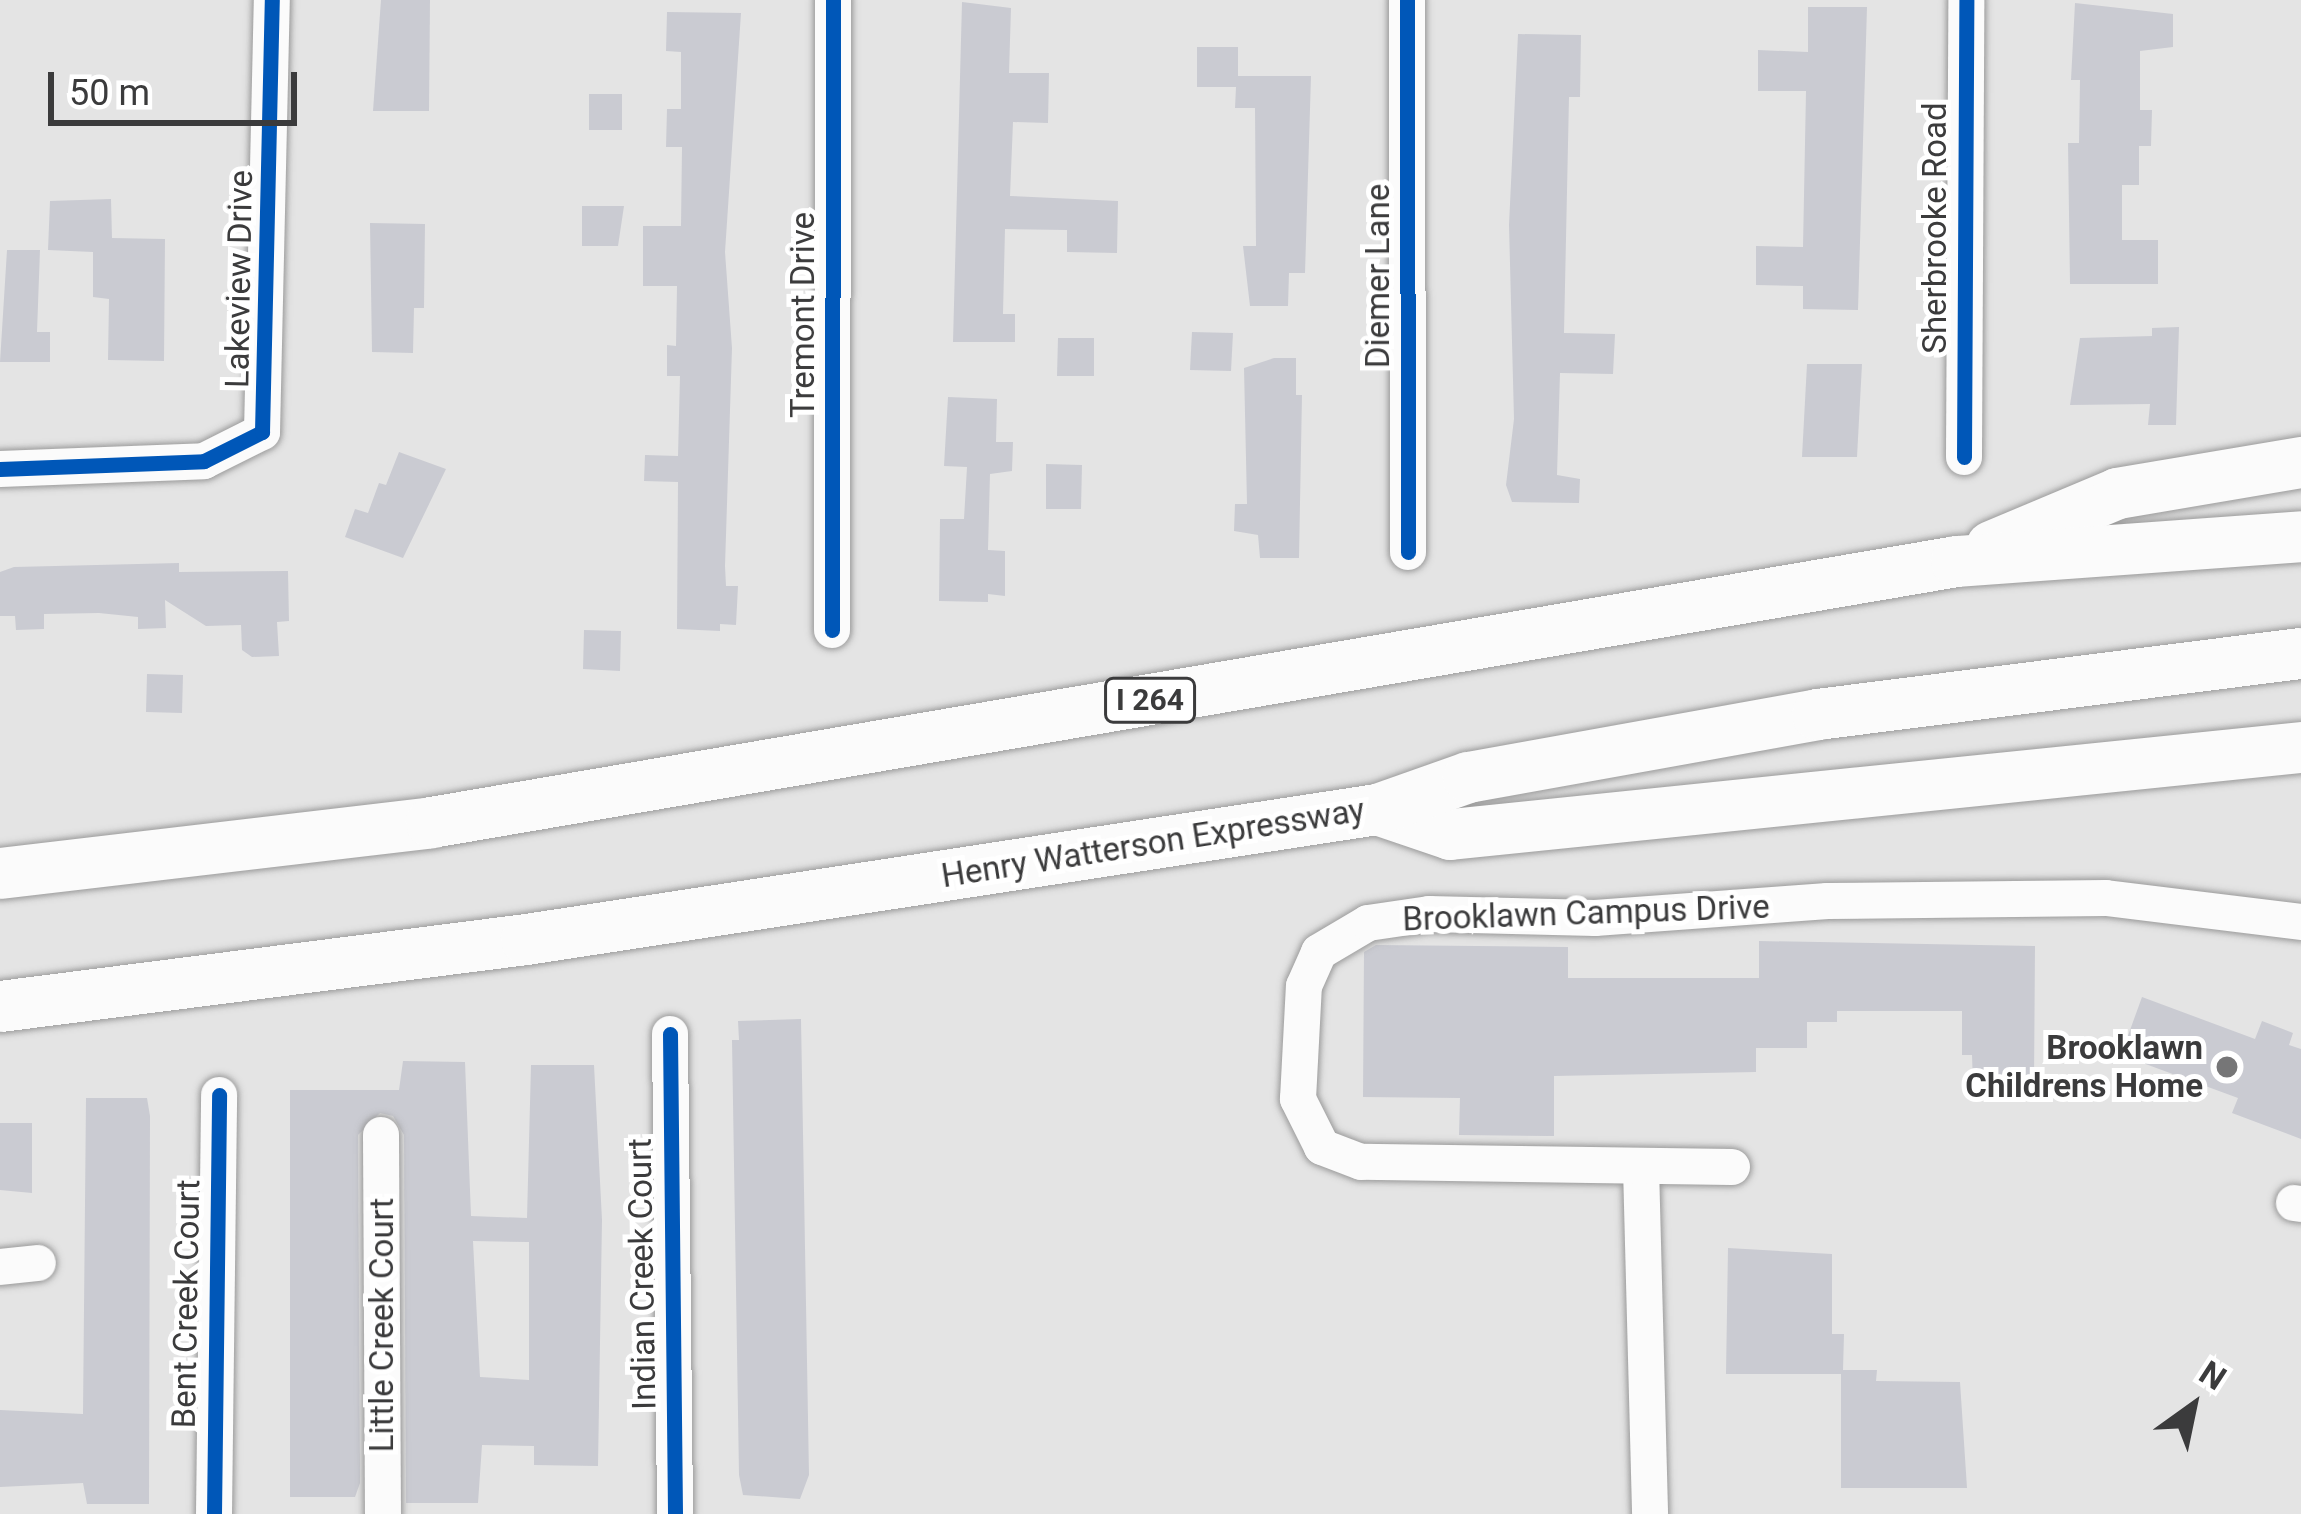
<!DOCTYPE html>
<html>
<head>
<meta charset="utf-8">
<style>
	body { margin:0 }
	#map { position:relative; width:2301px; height:1514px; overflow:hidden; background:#e4e4e4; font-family:Roboto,sans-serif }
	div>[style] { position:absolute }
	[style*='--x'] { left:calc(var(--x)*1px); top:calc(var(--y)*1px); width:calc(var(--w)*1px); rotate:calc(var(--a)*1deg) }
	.building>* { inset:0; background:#cacbd2 }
	.roads { filter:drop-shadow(0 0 3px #9b9b9b) drop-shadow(0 0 3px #9b9b9b) }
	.minor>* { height:36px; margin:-18px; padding:0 18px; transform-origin:18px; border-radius:18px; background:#fbfbfb }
	.highway>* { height:51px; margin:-25.5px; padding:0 25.5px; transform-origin:25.5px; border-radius:25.5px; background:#fbfbfb }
	.cycleway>* { height:15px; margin:-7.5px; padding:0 7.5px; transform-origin:7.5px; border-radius:7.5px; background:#0057b8 }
	.dots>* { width:33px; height:33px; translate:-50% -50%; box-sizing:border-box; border:6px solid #fff; border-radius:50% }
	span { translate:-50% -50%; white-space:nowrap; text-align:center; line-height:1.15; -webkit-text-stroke:10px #fff; paint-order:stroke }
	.shield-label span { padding:3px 9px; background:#fff; border:3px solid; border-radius:9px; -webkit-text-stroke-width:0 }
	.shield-label { font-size:30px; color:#3b3b3c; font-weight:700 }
	.street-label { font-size:33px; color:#3b3b3c }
	.poi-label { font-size:33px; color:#3b3b3c; font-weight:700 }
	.right { translate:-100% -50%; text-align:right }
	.north { position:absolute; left:2133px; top:1346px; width:120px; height:120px; -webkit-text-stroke:9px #fff; paint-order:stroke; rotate:33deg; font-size:33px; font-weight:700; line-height:48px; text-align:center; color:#3b3b3c }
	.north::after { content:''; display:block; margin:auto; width:42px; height:54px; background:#3b3b3c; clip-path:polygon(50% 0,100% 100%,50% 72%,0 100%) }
	.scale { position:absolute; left:48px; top:72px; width:249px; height:54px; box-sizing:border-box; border:6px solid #3b3b3c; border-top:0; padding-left:15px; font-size:36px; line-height:42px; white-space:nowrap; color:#3b3b3c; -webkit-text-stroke:9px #fff; paint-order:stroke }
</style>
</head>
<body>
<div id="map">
	<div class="building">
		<div style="clip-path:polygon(381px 0,430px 0,429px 111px,373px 111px)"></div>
		<div style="clip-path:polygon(962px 2px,1011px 8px,1009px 73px,1049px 73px,1048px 123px,1013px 122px,1010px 196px,1118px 201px,1117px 253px,1067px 252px,1067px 230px,1005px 229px,1003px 314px,1015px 314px,1015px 342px,953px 342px)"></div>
		<div style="clip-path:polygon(2075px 3px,2173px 14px,2173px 47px,2140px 51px,2140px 110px,2152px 110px,2151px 146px,2139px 146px,2139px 185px,2122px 185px,2122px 240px,2158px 240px,2158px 284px,2070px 284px,2068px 143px,2079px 143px,2080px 80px,2071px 80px)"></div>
		<div style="clip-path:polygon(1808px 7px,1867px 7px,1858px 310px,1803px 309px,1803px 286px,1756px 285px,1756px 246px,1803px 247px,1806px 91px,1758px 91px,1758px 50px,1808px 52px)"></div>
		<div style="clip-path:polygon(667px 12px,741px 13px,725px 252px,732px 348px,725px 566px,726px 586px,738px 586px,736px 625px,720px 624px,720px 631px,677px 629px,678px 482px,644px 481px,645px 455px,678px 456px,680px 376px,667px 376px,667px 345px,676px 346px,677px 286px,643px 286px,643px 226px,681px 226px,682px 147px,666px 147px,667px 109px,681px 109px,681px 52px,666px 51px)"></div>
		<div style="clip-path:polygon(1518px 34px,1581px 35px,1580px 97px,1569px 97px,1564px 333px,1615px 334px,1613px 374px,1560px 373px,1557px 475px,1580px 479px,1579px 503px,1512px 502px,1506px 485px,1514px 419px,1509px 225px)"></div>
		<div style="clip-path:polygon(1197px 47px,1238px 47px,1238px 76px,1311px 76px,1305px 273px,1289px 273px,1288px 306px,1250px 306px,1243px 246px,1256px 246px,1255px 108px,1235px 108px,1236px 87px,1197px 87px)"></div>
		<div style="clip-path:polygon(589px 94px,622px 94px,622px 130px,589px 130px)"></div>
		<div style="clip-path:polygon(111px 199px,112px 238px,165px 239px,164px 361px,108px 360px,109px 299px,93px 297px,93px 252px,48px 250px,50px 201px)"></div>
		<div style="clip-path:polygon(582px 206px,624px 206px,618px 246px,582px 246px)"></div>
		<div style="clip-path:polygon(370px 223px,425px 224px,424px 308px,414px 308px,413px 353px,372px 352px)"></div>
		<div style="clip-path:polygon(7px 250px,40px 250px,37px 332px,50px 332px,50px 362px,0 362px)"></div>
		<div style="clip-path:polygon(2179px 327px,2176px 425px,2148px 425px,2150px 404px,2070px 405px,2080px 338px,2152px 336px,2152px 328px)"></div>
		<div style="clip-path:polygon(1192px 332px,1233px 333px,1231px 371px,1190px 370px)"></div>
		<div style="clip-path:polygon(1058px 338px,1094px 338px,1094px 376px,1057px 376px)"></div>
		<div style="clip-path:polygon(1274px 358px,1296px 358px,1296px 395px,1302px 395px,1299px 558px,1260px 558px,1258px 535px,1234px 531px,1235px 504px,1247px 504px,1244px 368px)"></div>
		<div style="clip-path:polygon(1807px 364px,1862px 364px,1857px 457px,1802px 457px)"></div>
		<div style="clip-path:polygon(948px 397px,997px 399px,996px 442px,1013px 442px,1012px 471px,990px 474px,988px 550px,1005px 551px,1005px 596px,988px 594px,988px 602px,939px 601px,940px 519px,964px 519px,967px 467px,944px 466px)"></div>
		<div style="clip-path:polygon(399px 452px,446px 469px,403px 558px,345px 537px,355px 509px,368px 513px,379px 483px,386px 485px)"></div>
		<div style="clip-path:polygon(1046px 464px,1082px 465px,1081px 509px,1046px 509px)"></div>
		<div style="clip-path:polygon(179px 563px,179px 572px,288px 571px,289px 621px,277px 622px,279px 656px,252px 657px,242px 650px,241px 625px,206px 626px,165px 600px,166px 628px,138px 629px,138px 617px,99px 613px,44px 614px,44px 629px,16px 630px,15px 616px,0 616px,0 572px,14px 567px)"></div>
		<div style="clip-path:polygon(584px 630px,621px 631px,620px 671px,583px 669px)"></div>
		<div style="clip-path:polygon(147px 674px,183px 675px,182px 713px,146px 712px)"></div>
		<div style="clip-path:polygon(1759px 941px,2035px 946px,2034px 1083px,1973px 1084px,1972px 1055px,1962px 1055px,1962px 1011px,1837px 1011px,1837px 1022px,1807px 1022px,1807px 1048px,1756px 1048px,1756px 1072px,1554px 1076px,1554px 1136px,1459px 1135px,1460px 1098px,1363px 1097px,1364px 952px,1376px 945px,1568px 947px,1568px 978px,1759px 978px)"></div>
		<div style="clip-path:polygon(2142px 997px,2255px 1039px,2262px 1021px,2293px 1033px,2289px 1045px,2301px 1049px,2301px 1139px,2232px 1113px,2238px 1098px,2121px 1055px)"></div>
		<div style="clip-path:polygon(801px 1019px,809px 1475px,800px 1499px,743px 1495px,739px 1475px,732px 1040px,739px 1040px,738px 1021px)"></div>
		<div style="clip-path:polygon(evenodd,403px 1061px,465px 1062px,471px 1216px,527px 1218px,531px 1065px,594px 1065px,602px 1220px,598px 1466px,534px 1465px,534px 1446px,482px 1445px,478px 1503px,406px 1503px,404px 1135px,393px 1116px,380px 1113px,358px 1135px,360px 1483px,355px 1497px,290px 1497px,290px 1090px,399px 1090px,403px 1061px,473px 1241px,529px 1242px,529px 1380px,480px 1377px,473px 1241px)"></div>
		<div style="clip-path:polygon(86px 1098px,147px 1098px,150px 1116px,149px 1504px,87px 1504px,83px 1483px,0 1487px,0 1410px,83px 1414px)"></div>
		<div style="clip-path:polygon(0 1123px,32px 1123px,32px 1193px,0 1190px)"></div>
		<div style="clip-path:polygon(1728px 1248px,1832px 1254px,1832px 1334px,1844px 1334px,1843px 1370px,1877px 1370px,1876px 1381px,1960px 1382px,1967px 1488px,1841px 1488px,1841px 1374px,1726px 1374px)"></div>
	</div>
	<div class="roads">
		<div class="minor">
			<div style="--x:1407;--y:0;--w:552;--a:89.9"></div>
			<div style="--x:1964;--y:457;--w:457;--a:-89.7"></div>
			<div style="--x:0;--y:469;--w:204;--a:-2.2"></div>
			<div style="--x:204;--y:461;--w:65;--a:-26.6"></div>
			<div style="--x:262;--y:432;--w:432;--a:-88.7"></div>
			<div style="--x:832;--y:630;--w:630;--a:-89.91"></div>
			<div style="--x:670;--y:1034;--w:480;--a:89.4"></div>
			<div style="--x:381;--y:1135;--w:379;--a:89.7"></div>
			<div style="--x:1641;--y:1167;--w:347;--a:88.5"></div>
			<div style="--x:1732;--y:1167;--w:371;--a:-179.2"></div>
			<div style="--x:1361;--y:1162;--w:42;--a:-159"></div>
			<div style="--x:1322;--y:1147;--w:54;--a:-116.6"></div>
			<div style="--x:1298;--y:1099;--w:113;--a:-87"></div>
			<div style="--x:1304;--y:986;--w:37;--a:-66"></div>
			<div style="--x:1319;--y:952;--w:57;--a:-30.6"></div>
			<div style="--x:1368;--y:923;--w:62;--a:-8.4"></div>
			<div style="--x:1429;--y:914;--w:166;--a:1.4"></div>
			<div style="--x:1595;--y:918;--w:233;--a:-4.2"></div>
			<div style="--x:1827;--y:901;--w:279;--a:-0.6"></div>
			<div style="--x:2106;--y:898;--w:196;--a:7"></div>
			<div style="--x:2294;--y:1203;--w:7;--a:8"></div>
			<div style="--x:0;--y:1267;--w:38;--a:-6"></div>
			<div style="--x:214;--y:1514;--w:419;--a:-89.3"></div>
		</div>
		<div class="highway">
			<div style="--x:1991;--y:546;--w:137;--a:-22.8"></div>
			<div style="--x:2117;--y:493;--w:187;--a:-9.6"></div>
			<div style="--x:1377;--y:809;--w:77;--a:18.9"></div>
			<div style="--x:1450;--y:834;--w:855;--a:-5.84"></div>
			<div style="--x:0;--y:873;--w:434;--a:-6.7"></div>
			<div style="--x:431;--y:822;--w:1547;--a:-9.71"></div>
			<div style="--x:1956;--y:561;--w:346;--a:-4.1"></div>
			<div style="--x:0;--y:1006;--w:530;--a:-7.26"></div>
			<div style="--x:526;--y:939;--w:861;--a:-8.69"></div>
			<div style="--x:1377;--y:809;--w:96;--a:-19.4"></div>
			<div style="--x:1468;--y:777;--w:355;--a:-10.2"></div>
			<div style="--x:1817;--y:714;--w:488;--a:-7.2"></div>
		</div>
	</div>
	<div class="cycleway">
		<div style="--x:1407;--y:0;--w:552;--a:89.9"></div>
		<div style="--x:1964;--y:457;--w:457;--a:-89.7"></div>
		<div style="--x:0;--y:469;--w:204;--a:-2.2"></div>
		<div style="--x:204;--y:461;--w:65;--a:-26.6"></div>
		<div style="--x:262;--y:432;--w:432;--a:-88.7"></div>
		<div style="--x:832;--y:630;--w:630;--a:-89.91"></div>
		<div style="--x:670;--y:1034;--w:480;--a:89.4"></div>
		<div style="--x:214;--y:1514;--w:419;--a:-89.3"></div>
	</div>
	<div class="dots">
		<div style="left:2227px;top:1067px;background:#767677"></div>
	</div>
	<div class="shield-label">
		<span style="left:1150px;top:700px">I 264</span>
	</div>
	<div class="street-label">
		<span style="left:1935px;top:228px;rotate:-90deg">Sherbrooke Road</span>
		<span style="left:1378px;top:276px;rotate:-90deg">Diemer Lane</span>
		<span style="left:239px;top:279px;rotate:-89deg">Lakeview Drive</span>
		<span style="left:803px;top:315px;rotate:-90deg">Tremont Drive</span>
		<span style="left:1153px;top:843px;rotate:-9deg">Henry Watterson Expressway</span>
		<span style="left:1586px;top:913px;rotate:-2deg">Brooklawn Campus Drive</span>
		<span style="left:642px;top:1274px;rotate:-91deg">Indian Creek Court</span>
		<span style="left:186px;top:1304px;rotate:-89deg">Bent Creek Court</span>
		<span style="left:382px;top:1325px;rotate:-90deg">Little Creek Court</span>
	</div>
	<div class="poi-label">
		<span class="right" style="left:2203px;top:1067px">Brooklawn<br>Childrens Home</span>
	</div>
	<div class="north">N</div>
	<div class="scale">50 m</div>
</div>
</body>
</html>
